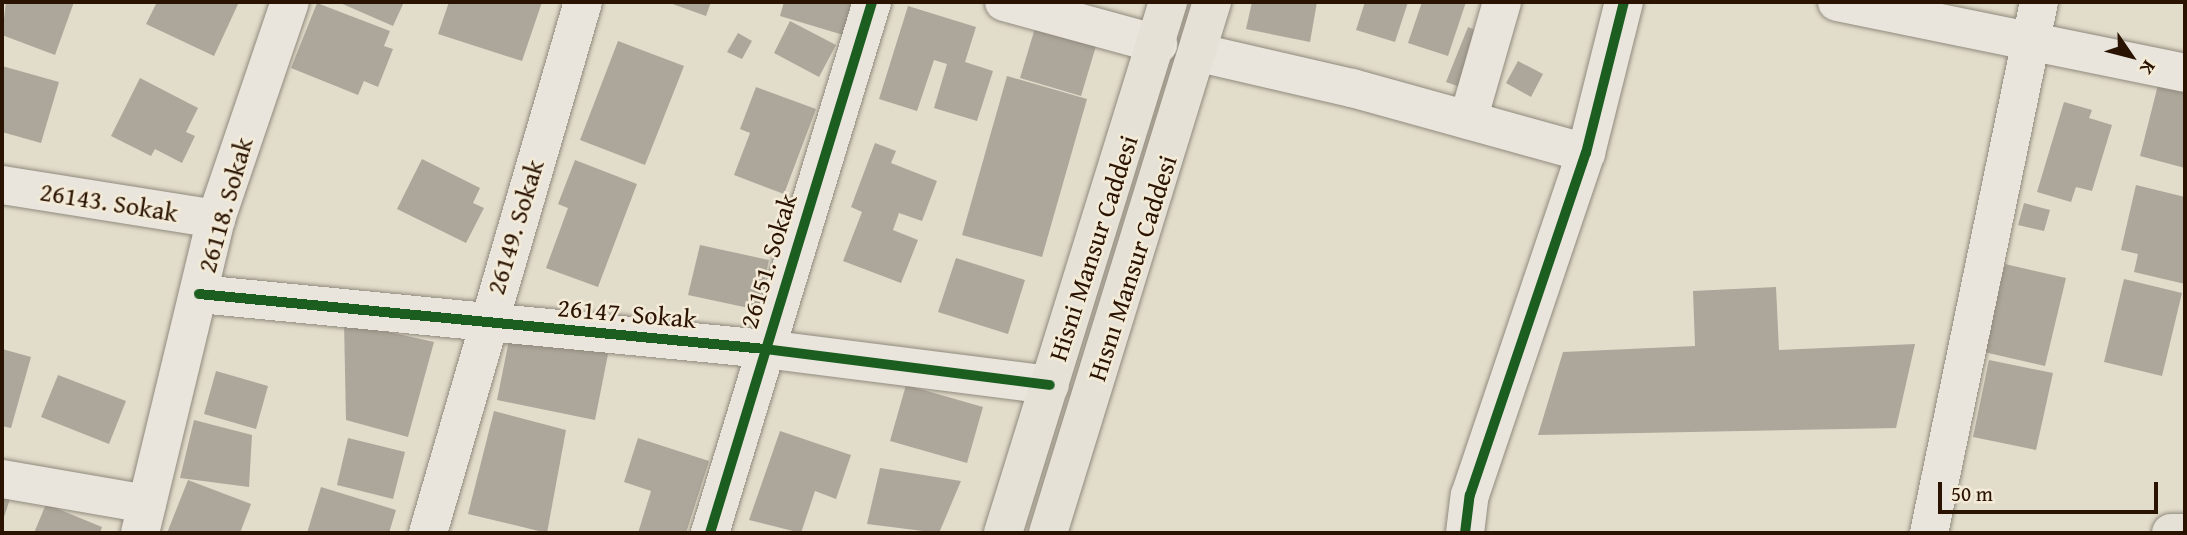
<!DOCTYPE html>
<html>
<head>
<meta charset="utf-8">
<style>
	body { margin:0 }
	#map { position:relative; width:2187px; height:535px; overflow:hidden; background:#e2dccb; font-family:"Gentium Book Plus",serif }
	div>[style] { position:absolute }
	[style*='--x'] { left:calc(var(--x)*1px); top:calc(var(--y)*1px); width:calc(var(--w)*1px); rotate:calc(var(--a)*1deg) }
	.building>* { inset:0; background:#ada79b }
	.roads { filter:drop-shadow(0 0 2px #908a7d) drop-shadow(0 0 2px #908a7d) }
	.minor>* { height:38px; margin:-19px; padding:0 19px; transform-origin:19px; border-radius:19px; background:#e9e5dd }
	.major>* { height:38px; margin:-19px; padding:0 19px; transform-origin:19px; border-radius:19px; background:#e5e1d7 }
	.cycleway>* { height:10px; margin:-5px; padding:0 5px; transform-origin:5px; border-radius:5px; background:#1b5e20 }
	span { translate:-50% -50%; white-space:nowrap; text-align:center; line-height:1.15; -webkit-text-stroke:5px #f3ebd7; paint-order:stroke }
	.street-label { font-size:26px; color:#2a1301 }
	.frame { position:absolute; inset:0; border:4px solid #2a1301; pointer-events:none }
	.north { position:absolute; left:2096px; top:21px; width:70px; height:70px; -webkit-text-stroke:5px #f3ebd7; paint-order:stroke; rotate:125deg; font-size:19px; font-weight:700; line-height:28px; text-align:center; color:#2a1301 }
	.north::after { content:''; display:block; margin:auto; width:24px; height:32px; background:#2a1301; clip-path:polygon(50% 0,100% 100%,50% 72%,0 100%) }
	.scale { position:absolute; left:1938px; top:482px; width:220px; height:32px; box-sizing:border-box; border:4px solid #2a1301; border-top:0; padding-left:9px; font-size:21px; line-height:24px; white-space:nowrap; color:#2a1301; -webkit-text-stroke:5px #f3ebd7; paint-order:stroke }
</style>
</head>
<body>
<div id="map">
	<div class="building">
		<div style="clip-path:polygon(6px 2px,74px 2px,55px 55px,2px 35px)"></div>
		<div style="clip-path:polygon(157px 2px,239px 2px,214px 56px,146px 24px)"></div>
		<div style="clip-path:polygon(338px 2px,404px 2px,393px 26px)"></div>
		<div style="clip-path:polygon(449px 2px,542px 2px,522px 61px,438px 34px)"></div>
		<div style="clip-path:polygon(667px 2px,711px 2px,706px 16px)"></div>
		<div style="clip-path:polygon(784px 2px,861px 2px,850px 37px,780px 16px)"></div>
		<div style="clip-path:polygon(1252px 2px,1317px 2px,1310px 42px,1246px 29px)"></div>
		<div style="clip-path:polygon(1365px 2px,1408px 2px,1395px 42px,1356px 30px)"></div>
		<div style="clip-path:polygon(1422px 2px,1466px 2px,1448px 56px,1408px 43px)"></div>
		<div style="clip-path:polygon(317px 3px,390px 31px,384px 46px,393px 49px,378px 87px,364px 81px,358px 95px,291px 68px)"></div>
		<div style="clip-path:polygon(908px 6px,976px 27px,965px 62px,993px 71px,977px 121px,934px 108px,947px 64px,934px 60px,917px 111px,879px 99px)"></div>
		<div style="clip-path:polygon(790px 21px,836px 45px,819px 77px,774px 53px)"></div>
		<div style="clip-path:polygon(1468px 27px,1482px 33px,1460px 87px,1446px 82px)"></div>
		<div style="clip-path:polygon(1035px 28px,1096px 46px,1081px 96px,1020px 78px)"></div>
		<div style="clip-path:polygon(738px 33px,752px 41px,742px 59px,727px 52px)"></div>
		<div style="clip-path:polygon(618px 41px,684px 66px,645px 165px,580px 140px)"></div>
		<div style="clip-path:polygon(1518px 61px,1543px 74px,1531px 97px,1506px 83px)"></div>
		<div style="clip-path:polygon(2px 66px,59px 82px,41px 143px,2px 132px)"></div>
		<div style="clip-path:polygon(1007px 76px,1087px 99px,1042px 257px,962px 235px)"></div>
		<div style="clip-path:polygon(140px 78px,198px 108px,186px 132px,195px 136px,182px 163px,155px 149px,151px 156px,111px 136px)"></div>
		<div style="clip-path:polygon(2158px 85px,2185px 92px,2185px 168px,2140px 156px)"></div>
		<div style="clip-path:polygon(756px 87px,816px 109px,784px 194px,734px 175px,750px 133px,740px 129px)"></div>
		<div style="clip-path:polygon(2064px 102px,2092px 110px,2089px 118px,2112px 125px,2092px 191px,2076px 187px,2071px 202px,2037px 192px)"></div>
		<div style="clip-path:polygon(875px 143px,896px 151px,891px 163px,937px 181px,922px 221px,899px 213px,893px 230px,918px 240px,901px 283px,843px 261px,862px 212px,851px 207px)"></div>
		<div style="clip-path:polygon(422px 159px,480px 188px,473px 203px,484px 208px,466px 243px,397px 209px)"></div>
		<div style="clip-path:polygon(575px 160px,637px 184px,598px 287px,546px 268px,568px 208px,558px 204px)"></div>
		<div style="clip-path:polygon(2136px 185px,2185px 197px,2185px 284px,2134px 272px,2138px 254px,2121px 250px)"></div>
		<div style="clip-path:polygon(2024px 203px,2050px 210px,2044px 231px,2018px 225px)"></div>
		<div style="clip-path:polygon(700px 245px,769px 260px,758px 310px,688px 295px)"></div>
		<div style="clip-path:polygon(956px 258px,1025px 280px,1008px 334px,938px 312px)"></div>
		<div style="clip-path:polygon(2005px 264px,2066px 278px,2045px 366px,1984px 352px)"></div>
		<div style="clip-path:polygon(2124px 279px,2182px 293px,2162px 376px,2104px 362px)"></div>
		<div style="clip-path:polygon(1776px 287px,1779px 350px,1915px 344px,1896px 428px,1538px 435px,1563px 352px,1695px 346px,1693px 291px)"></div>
		<div style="clip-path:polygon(344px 322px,434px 342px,408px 437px,346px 420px)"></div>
		<div style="clip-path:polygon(511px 330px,609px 349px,595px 420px,497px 400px)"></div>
		<div style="clip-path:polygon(2px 349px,31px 357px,11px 428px,2px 426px)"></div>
		<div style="clip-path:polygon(1989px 360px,2053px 373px,2036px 450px,1973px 437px)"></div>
		<div style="clip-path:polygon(216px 371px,268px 386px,256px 429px,204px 414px)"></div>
		<div style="clip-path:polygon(58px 375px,126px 401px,109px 444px,41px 417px)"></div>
		<div style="clip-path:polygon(906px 385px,983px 407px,967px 463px,890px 441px)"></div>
		<div style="clip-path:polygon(494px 411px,566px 430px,547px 533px,468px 514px)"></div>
		<div style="clip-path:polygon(194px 420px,252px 435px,249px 487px,180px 478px)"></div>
		<div style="clip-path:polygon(780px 431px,851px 455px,836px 499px,815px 491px,801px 533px,749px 520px)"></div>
		<div style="clip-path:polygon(348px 438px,405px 452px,393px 499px,337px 485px)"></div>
		<div style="clip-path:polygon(638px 438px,709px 461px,686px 533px,638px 533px,651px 491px,624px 482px)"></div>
		<div style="clip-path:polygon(880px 468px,961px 481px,939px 533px,867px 524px)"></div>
		<div style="clip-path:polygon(188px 480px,251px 504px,240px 533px,167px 533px)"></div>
		<div style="clip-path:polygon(321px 487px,396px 510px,389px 533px,307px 533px)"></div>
		<div style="clip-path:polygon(2px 493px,11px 496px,2px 523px)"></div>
		<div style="clip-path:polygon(46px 504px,102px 527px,100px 533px,34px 533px)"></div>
	</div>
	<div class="roads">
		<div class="minor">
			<div style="--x:1004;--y:2;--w:160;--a:15.3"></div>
			<div style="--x:1837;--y:2;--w:355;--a:11.5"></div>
			<div style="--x:1200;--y:53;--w:156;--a:13"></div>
			<div style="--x:1352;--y:88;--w:243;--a:15.5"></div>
			<div style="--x:1468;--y:120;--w:123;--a:-73.9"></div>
			<div style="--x:2;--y:185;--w:217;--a:9"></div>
			<div style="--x:199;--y:294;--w:569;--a:5.55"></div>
			<div style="--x:765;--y:349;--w:287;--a:7.2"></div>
			<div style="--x:2;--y:479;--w:147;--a:9.8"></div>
			<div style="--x:140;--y:533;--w:323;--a:-76.4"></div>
			<div style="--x:216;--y:219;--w:229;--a:-71.2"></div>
			<div style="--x:428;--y:533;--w:553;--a:-73.73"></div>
			<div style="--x:710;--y:533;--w:555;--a:-73.03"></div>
			<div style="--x:1465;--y:533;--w:38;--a:-83"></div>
			<div style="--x:1470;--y:495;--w:361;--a:-71.3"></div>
			<div style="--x:1586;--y:153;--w:156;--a:-75.9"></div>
			<div style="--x:1929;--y:533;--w:542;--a:-78.3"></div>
		</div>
		<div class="major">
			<div style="--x:1003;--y:533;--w:556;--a:-72.74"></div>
			<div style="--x:1048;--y:533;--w:556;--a:-72.84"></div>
			<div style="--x:2171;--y:533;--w:14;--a:0"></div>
		</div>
	</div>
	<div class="cycleway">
		<div style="--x:199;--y:294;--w:569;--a:5.55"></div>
		<div style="--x:765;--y:349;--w:287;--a:7.2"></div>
		<div style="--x:710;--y:533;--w:555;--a:-73.03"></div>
		<div style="--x:1465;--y:533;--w:38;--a:-83"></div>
		<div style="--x:1470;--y:495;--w:361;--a:-71.3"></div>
		<div style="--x:1586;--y:153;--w:156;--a:-75.9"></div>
	</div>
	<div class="street-label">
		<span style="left:109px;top:202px;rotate:9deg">26143. Sokak</span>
		<span style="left:225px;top:205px;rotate:-74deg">26118. Sokak</span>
		<span style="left:515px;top:227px;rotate:-73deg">26149. Sokak</span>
		<span style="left:1093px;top:248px;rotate:-72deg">Hisni Mansur Caddesi</span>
		<span style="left:768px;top:261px;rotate:-73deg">26151. Sokak</span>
		<span style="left:1132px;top:268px;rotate:-72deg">Hısnı Mansur Caddesi</span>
		<span style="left:627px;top:313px;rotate:5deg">26147. Sokak</span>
	</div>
	<div class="frame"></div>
	<div class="north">K</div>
	<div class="scale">50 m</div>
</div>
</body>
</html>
